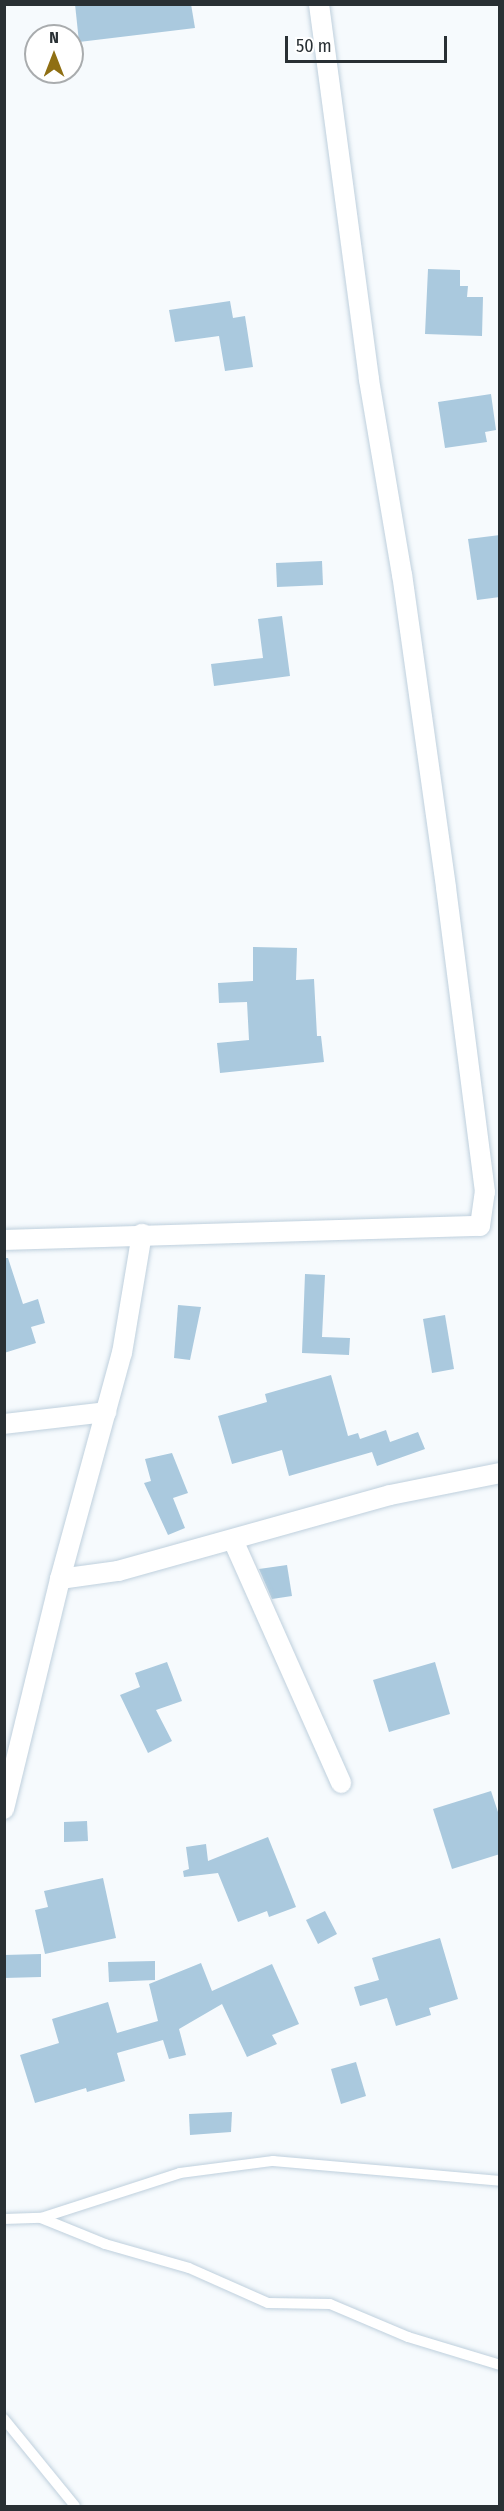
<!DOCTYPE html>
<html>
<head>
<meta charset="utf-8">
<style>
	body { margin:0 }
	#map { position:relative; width:504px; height:2511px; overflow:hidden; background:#f6fafd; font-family:"Fira Sans Condensed",sans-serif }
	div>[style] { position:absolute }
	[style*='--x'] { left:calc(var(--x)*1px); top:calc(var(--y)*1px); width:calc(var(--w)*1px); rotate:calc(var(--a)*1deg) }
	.building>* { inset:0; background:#aac9de }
	.roads { filter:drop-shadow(0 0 2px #bfd0dd) drop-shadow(0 0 2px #bfd0dd) }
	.lane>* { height:10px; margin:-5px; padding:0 5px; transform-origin:5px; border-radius:5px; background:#fff }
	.street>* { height:20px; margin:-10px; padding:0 10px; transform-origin:10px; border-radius:10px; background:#fff }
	span { translate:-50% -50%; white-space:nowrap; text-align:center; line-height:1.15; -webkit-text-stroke:4.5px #fff; paint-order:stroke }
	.frame { position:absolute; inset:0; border:6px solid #293034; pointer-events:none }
	.north { position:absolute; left:24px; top:24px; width:60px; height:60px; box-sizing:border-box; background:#fff; border:2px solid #a9acae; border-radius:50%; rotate:0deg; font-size:16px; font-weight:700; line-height:24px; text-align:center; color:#293034 }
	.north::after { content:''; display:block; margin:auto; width:21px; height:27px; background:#8f6f13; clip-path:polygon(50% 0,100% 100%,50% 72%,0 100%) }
	.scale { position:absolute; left:285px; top:36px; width:162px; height:27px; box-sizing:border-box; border:3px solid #293034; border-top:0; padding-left:8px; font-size:18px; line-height:21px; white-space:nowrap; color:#293034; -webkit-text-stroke:4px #fff; paint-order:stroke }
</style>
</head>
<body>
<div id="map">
	<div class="building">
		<div style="clip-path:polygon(75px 4px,191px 4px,195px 28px,79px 42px)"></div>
		<div style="clip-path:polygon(428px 269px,460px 270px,460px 286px,468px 286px,467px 297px,483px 297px,482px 336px,425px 334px)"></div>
		<div style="clip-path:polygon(230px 301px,233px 318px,245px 316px,253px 367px,225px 371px,219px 336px,175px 342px,169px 310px)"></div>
		<div style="clip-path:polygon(491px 394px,496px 430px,485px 432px,487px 442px,445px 448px,438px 402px)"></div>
		<div style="clip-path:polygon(500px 535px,500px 597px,477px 600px,468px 539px)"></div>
		<div style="clip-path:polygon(322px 561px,323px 585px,277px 587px,276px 563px)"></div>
		<div style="clip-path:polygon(282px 616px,290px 676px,214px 686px,211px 664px,263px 658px,258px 619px)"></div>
		<div style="clip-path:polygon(253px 947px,297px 948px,296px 980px,314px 979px,317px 1036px,321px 1036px,324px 1062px,220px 1073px,217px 1043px,249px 1040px,247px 1002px,219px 1003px,218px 983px,253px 981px)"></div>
		<div style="clip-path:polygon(4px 1258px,8px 1258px,23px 1304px,38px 1299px,45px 1323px,31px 1327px,36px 1343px,4px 1353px)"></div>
		<div style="clip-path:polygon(305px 1274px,325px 1275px,322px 1337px,350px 1338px,349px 1355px,302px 1353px)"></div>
		<div style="clip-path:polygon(178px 1305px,201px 1307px,190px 1360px,174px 1358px)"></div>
		<div style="clip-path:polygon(445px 1315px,454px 1369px,432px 1373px,423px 1319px)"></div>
		<div style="clip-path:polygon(331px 1375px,348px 1436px,358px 1433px,360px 1439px,386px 1430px,390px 1442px,418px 1432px,425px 1449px,377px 1466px,372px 1452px,289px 1476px,282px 1450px,232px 1464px,218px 1416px,267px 1402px,265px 1394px)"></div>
		<div style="clip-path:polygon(172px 1453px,188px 1493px,173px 1498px,185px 1528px,168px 1535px,144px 1483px,151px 1481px,145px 1459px)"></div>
		<div style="clip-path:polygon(287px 1565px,292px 1596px,272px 1599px,259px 1569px)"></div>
		<div style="clip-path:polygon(167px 1662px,182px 1701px,156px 1710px,172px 1741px,148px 1753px,120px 1695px,140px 1687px,135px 1673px)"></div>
		<div style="clip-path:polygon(435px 1662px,450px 1714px,389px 1732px,373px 1680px)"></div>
		<div style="clip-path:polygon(491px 1791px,500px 1818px,500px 1854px,452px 1869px,433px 1809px)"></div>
		<div style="clip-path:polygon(87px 1821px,88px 1841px,64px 1842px,64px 1822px)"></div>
		<div style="clip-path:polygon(268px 1837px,296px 1907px,269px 1917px,267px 1911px,238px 1922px,218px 1873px,184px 1877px,183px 1871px,189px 1869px,186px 1847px,206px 1844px,208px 1861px)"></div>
		<div style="clip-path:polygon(103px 1878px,116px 1938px,45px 1954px,35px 1910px,48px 1907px,44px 1891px)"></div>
		<div style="clip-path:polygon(325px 1911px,337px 1934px,318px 1944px,306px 1920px)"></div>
		<div style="clip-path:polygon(440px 1938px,458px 1999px,429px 2008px,431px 2015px,396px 2026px,387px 1998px,360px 2006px,354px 1987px,379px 1980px,372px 1958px)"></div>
		<div style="clip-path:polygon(41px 1954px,41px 1977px,4px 1978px,4px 1955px)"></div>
		<div style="clip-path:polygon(155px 1961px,155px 1980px,109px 1982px,108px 1962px)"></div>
		<div style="clip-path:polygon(201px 1963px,212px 1991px,272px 1964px,299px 2024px,272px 2035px,277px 2044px,247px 2057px,222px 2004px,179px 2029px,186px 2055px,169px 2059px,163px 2040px,117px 2053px,125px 2081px,87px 2092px,86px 2088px,35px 2103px,20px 2055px,59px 2043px,52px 2019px,108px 2002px,117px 2033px,158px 2021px,149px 1984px)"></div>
		<div style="clip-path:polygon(356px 2062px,366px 2096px,341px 2104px,331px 2069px)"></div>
		<div style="clip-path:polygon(232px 2112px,231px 2132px,190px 2135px,189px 2114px)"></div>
	</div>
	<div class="roads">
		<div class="lane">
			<div style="--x:41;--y:2218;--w:146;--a:-17.9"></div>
			<div style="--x:180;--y:2173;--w:94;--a:-7.4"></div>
			<div style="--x:273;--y:2161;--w:228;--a:5"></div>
			<div style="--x:4;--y:2219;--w:37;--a:-2"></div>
			<div style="--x:41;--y:2218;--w:69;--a:22.1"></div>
			<div style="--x:105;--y:2244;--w:87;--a:15.9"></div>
			<div style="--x:189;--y:2268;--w:86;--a:23.9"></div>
			<div style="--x:268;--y:2303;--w:62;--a:0.9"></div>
			<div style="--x:330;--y:2304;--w:85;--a:22.9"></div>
			<div style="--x:408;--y:2337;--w:96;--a:16.9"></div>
			<div style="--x:4;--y:2419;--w:112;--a:50.8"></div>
		</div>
		<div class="street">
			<div style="--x:4;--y:1240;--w:476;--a:-1.7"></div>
			<div style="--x:480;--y:1226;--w:34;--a:-82"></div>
			<div style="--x:485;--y:1192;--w:307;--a:-97.3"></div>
			<div style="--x:446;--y:887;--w:315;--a:-98"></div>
			<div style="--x:402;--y:575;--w:199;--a:-99.6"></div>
			<div style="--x:369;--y:379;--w:378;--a:-97.6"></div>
			<div style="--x:4;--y:1424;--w:103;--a:-6.7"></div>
			<div style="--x:233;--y:1540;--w:266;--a:66"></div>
			<div style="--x:60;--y:1579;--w:59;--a:-7.9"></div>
			<div style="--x:118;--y:1571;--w:282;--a:-15.6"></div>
			<div style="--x:390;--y:1495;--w:112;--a:-11.3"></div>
			<div style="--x:4;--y:1809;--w:237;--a:-76.3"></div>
			<div style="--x:60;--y:1579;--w:234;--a:-74.7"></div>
			<div style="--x:122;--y:1353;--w:121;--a:-80.5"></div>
		</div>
	</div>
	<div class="frame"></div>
	<div class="north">N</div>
	<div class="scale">50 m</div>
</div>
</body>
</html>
